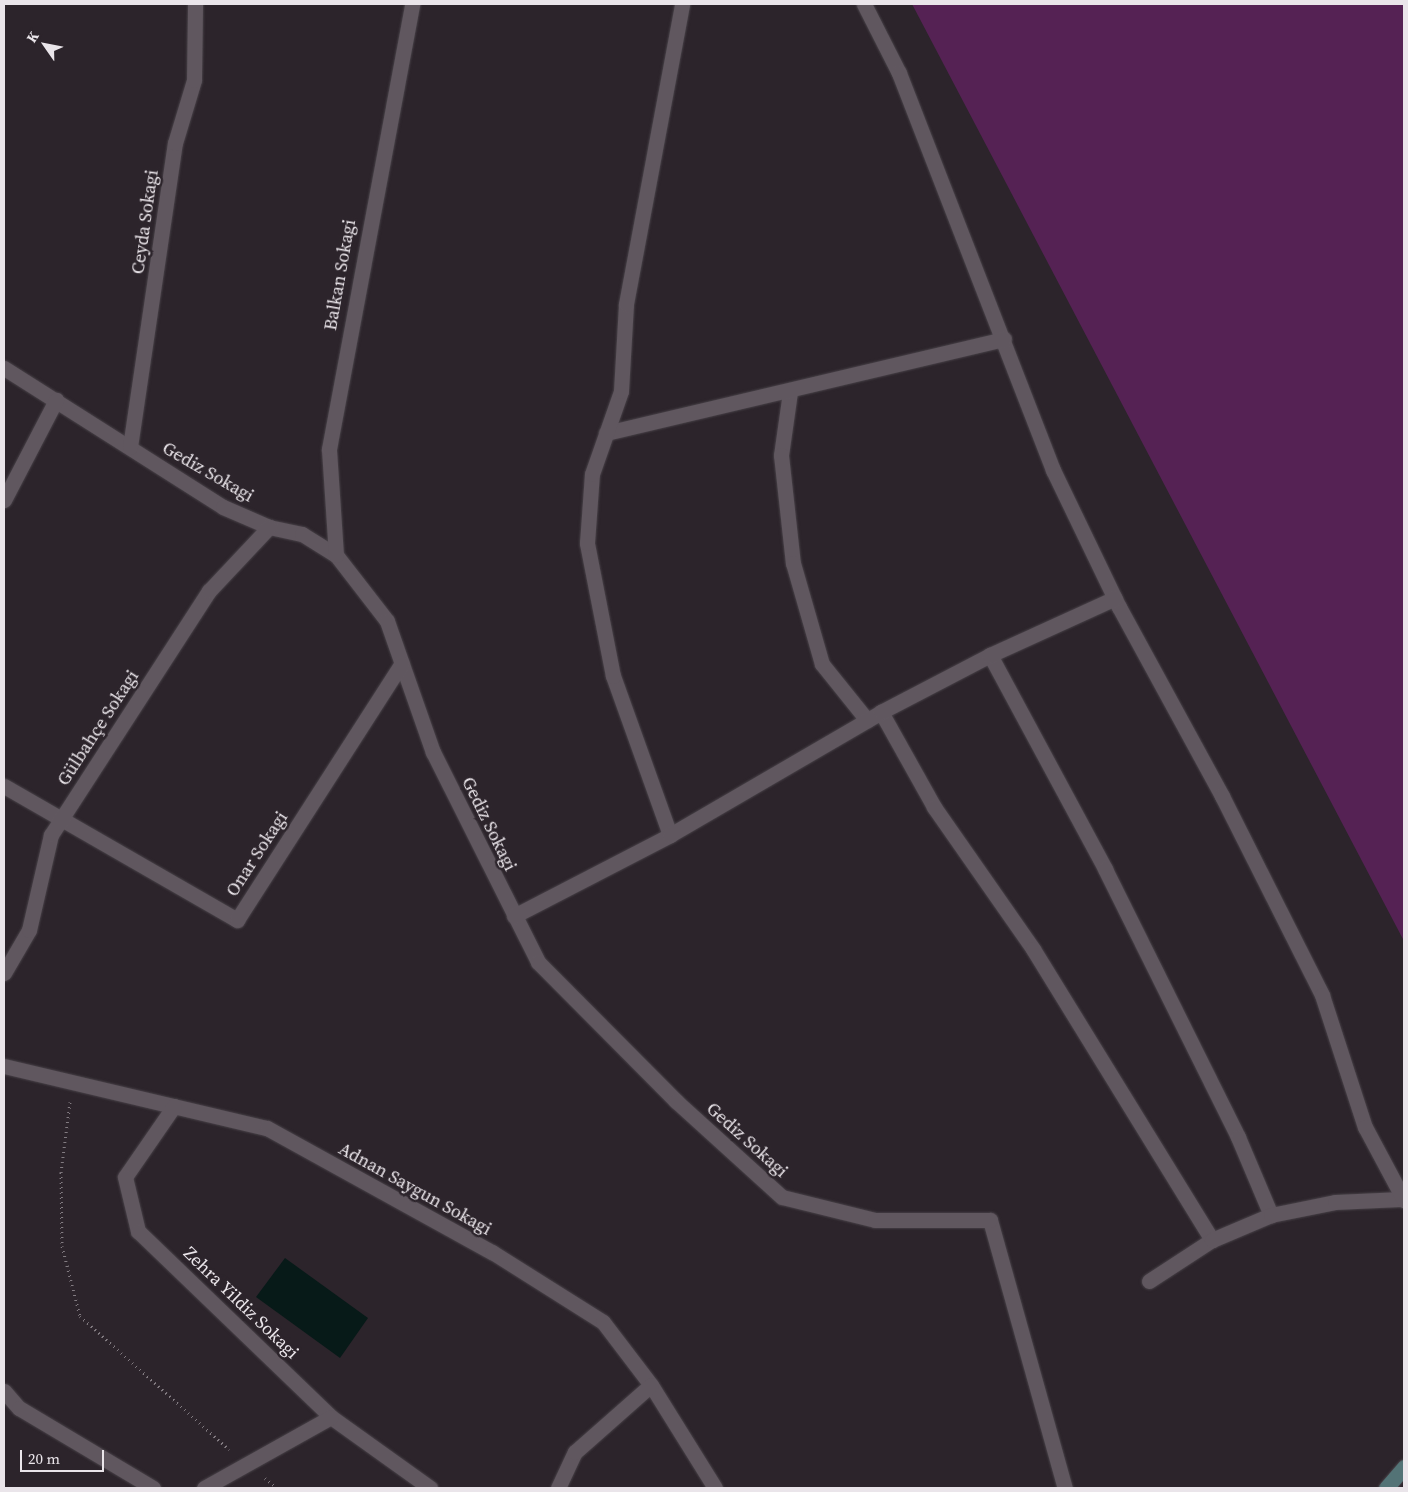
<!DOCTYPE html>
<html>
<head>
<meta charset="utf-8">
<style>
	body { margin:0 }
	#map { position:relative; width:1408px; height:1492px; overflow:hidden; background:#2c242b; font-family:"Source Serif 4",serif }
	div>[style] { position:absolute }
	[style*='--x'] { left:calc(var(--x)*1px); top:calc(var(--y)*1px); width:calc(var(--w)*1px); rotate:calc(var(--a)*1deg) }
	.green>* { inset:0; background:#552254 }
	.water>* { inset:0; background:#071a18 }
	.path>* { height:3px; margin-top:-1.5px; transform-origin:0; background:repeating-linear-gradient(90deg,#827b81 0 1px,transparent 0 5px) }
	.roads { filter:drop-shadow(0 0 1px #474147) drop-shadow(0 0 1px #474147) }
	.lane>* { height:15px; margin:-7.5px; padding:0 7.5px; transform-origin:7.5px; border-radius:7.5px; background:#60575f }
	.street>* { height:15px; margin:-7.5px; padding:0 7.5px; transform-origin:7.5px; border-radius:7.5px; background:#60575f }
	.secondary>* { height:15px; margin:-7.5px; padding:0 7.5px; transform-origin:7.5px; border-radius:7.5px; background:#537376 }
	span { translate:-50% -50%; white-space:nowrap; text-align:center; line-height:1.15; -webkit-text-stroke:5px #2c242b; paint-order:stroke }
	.street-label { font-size:18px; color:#eae5ea }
	.frame { position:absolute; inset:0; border:5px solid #eae5ea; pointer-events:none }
	.north { position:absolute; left:20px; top:20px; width:50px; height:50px; -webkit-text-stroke:4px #2c242b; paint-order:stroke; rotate:303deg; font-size:14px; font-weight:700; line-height:20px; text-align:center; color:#eae5ea }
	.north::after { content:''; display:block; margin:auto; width:18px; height:22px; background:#eae5ea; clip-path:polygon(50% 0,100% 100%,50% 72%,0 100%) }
	.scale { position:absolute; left:20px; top:1450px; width:84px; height:22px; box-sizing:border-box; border:2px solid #eae5ea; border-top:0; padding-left:6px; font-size:15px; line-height:18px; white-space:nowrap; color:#eae5ea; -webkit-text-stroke:4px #2c242b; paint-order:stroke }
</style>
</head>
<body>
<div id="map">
	<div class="green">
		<div style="clip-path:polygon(912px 4px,1404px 4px,1404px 941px)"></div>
	</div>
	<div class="water">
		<div style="clip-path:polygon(285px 1258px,368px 1318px,340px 1358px,256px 1297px)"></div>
	</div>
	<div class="path">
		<div style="--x:70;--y:1102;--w:71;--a:97.3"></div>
		<div style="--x:61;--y:1172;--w:74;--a:89.2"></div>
		<div style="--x:62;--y:1246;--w:72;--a:75.6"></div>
		<div style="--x:80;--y:1316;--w:200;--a:41.8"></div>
		<div style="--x:265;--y:1478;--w:16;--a:38"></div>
	</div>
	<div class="roads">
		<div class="lane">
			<div style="--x:990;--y:655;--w:243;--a:61.7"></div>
			<div style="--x:1105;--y:869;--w:299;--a:63.6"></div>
			<div style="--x:1238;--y:1137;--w:85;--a:67.1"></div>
			<div style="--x:881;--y:712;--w:109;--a:60.8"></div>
			<div style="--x:934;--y:807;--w:173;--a:55.1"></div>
			<div style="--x:1033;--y:949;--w:342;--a:58.4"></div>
			<div style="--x:990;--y:1220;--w:278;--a:74.4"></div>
			<div style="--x:1149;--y:1281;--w:75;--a:-33.1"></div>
			<div style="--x:1212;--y:1240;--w:64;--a:-23"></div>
			<div style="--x:1271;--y:1215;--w:65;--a:-11.5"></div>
			<div style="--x:1335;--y:1202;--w:66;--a:-2.6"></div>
		</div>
		<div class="street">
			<div style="--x:864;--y:4;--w:77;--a:63.1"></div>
			<div style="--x:899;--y:73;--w:426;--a:68.8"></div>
			<div style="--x:1053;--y:470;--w:152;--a:64.3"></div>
			<div style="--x:1119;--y:607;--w:215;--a:61.4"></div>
			<div style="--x:1222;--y:796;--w:223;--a:63.3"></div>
			<div style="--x:1322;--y:995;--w:139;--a:72"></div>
			<div style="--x:1365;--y:1127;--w:83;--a:61.9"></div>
			<div style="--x:4;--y:368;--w:259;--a:32.4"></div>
			<div style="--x:223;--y:507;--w:50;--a:23.5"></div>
			<div style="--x:269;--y:527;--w:34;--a:12"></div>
			<div style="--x:302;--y:534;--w:40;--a:32"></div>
			<div style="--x:336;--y:555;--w:83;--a:52.3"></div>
			<div style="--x:387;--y:621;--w:139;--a:70.7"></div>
			<div style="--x:433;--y:752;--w:235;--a:63.4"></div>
			<div style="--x:538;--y:962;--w:196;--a:45.2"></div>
			<div style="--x:676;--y:1101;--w:143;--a:42.2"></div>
			<div style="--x:782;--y:1197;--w:96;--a:13.9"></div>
			<div style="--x:875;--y:1220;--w:115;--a:0"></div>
			<div style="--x:790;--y:392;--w:64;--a:98.1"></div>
			<div style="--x:781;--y:455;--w:109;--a:83.7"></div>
			<div style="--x:793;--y:563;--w:105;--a:74"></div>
			<div style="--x:822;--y:664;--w:72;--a:51.2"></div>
			<div style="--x:606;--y:433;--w:409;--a:-13.3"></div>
			<div style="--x:130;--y:447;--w:307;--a:-81.6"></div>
			<div style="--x:175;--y:143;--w:66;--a:-73.2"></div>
			<div style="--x:194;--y:80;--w:76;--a:-89.2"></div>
			<div style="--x:4;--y:500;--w:113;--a:-62.5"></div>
			<div style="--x:336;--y:555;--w:106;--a:-93.8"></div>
			<div style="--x:329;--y:449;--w:453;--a:-79.4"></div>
			<div style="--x:4;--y:786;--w:269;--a:29.9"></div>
			<div style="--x:237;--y:920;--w:305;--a:-57.3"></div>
			<div style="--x:670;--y:835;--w:169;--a:-109.7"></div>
			<div style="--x:613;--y:676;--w:136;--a:-101.1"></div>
			<div style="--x:587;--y:543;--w:69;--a:-85.9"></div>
			<div style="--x:592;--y:474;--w:88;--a:-70.7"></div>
			<div style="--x:621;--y:391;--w:87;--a:-86.7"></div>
			<div style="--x:626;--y:304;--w:305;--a:-79.4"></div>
			<div style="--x:514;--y:916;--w:176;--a:-27.4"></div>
			<div style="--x:670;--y:835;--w:244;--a:-30.2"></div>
			<div style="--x:881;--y:712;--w:123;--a:-27.6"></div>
			<div style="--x:990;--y:655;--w:137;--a:-24.5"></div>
			<div style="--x:4;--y:973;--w:50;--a:-59.8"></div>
			<div style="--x:29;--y:930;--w:98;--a:-77"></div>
			<div style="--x:51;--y:835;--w:291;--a:-57.1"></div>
			<div style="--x:209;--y:591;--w:88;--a:-46.8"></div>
			<div style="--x:4;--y:1066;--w:270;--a:13.3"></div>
			<div style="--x:267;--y:1128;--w:257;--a:28.9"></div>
			<div style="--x:492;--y:1252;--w:131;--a:32.2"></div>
			<div style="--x:603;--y:1322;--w:79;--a:52.7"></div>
			<div style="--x:651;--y:1385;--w:121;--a:58.1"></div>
			<div style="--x:174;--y:1106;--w:86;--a:124.6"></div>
			<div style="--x:125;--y:1177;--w:56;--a:76.5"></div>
			<div style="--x:138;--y:1231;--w:268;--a:43.9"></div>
			<div style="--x:331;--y:1417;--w:122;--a:35.6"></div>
			<div style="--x:4;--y:1391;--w:23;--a:49"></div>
			<div style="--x:19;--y:1408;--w:156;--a:30.8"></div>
			<div style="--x:204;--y:1488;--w:145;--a:-29.2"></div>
			<div style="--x:558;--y:1488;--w:40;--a:-65"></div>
			<div style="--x:575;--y:1452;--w:101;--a:-41.4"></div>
		</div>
		<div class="secondary">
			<div style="--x:1386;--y:1488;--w:28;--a:-49"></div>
		</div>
	</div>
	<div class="street-label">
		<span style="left:145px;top:222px;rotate:-82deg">Ceyda Sokagi</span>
		<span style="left:340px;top:275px;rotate:-80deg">Balkan Sokagi</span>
		<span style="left:208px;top:472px;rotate:30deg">Gediz Sokagi</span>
		<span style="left:98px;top:728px;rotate:-57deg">Gülbahçe Sokagi</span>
		<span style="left:489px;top:824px;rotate:64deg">Gediz Sokagi</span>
		<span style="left:257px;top:854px;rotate:-57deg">Onar Sokagi</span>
		<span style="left:747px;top:1140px;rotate:42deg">Gediz Sokagi</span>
		<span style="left:415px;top:1189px;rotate:29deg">Adnan Saygun Sokagi</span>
		<span style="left:241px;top:1303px;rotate:44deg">Zehra Yildiz Sokagi</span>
	</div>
	<div class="frame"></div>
	<div class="north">K</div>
	<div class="scale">20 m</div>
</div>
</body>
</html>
